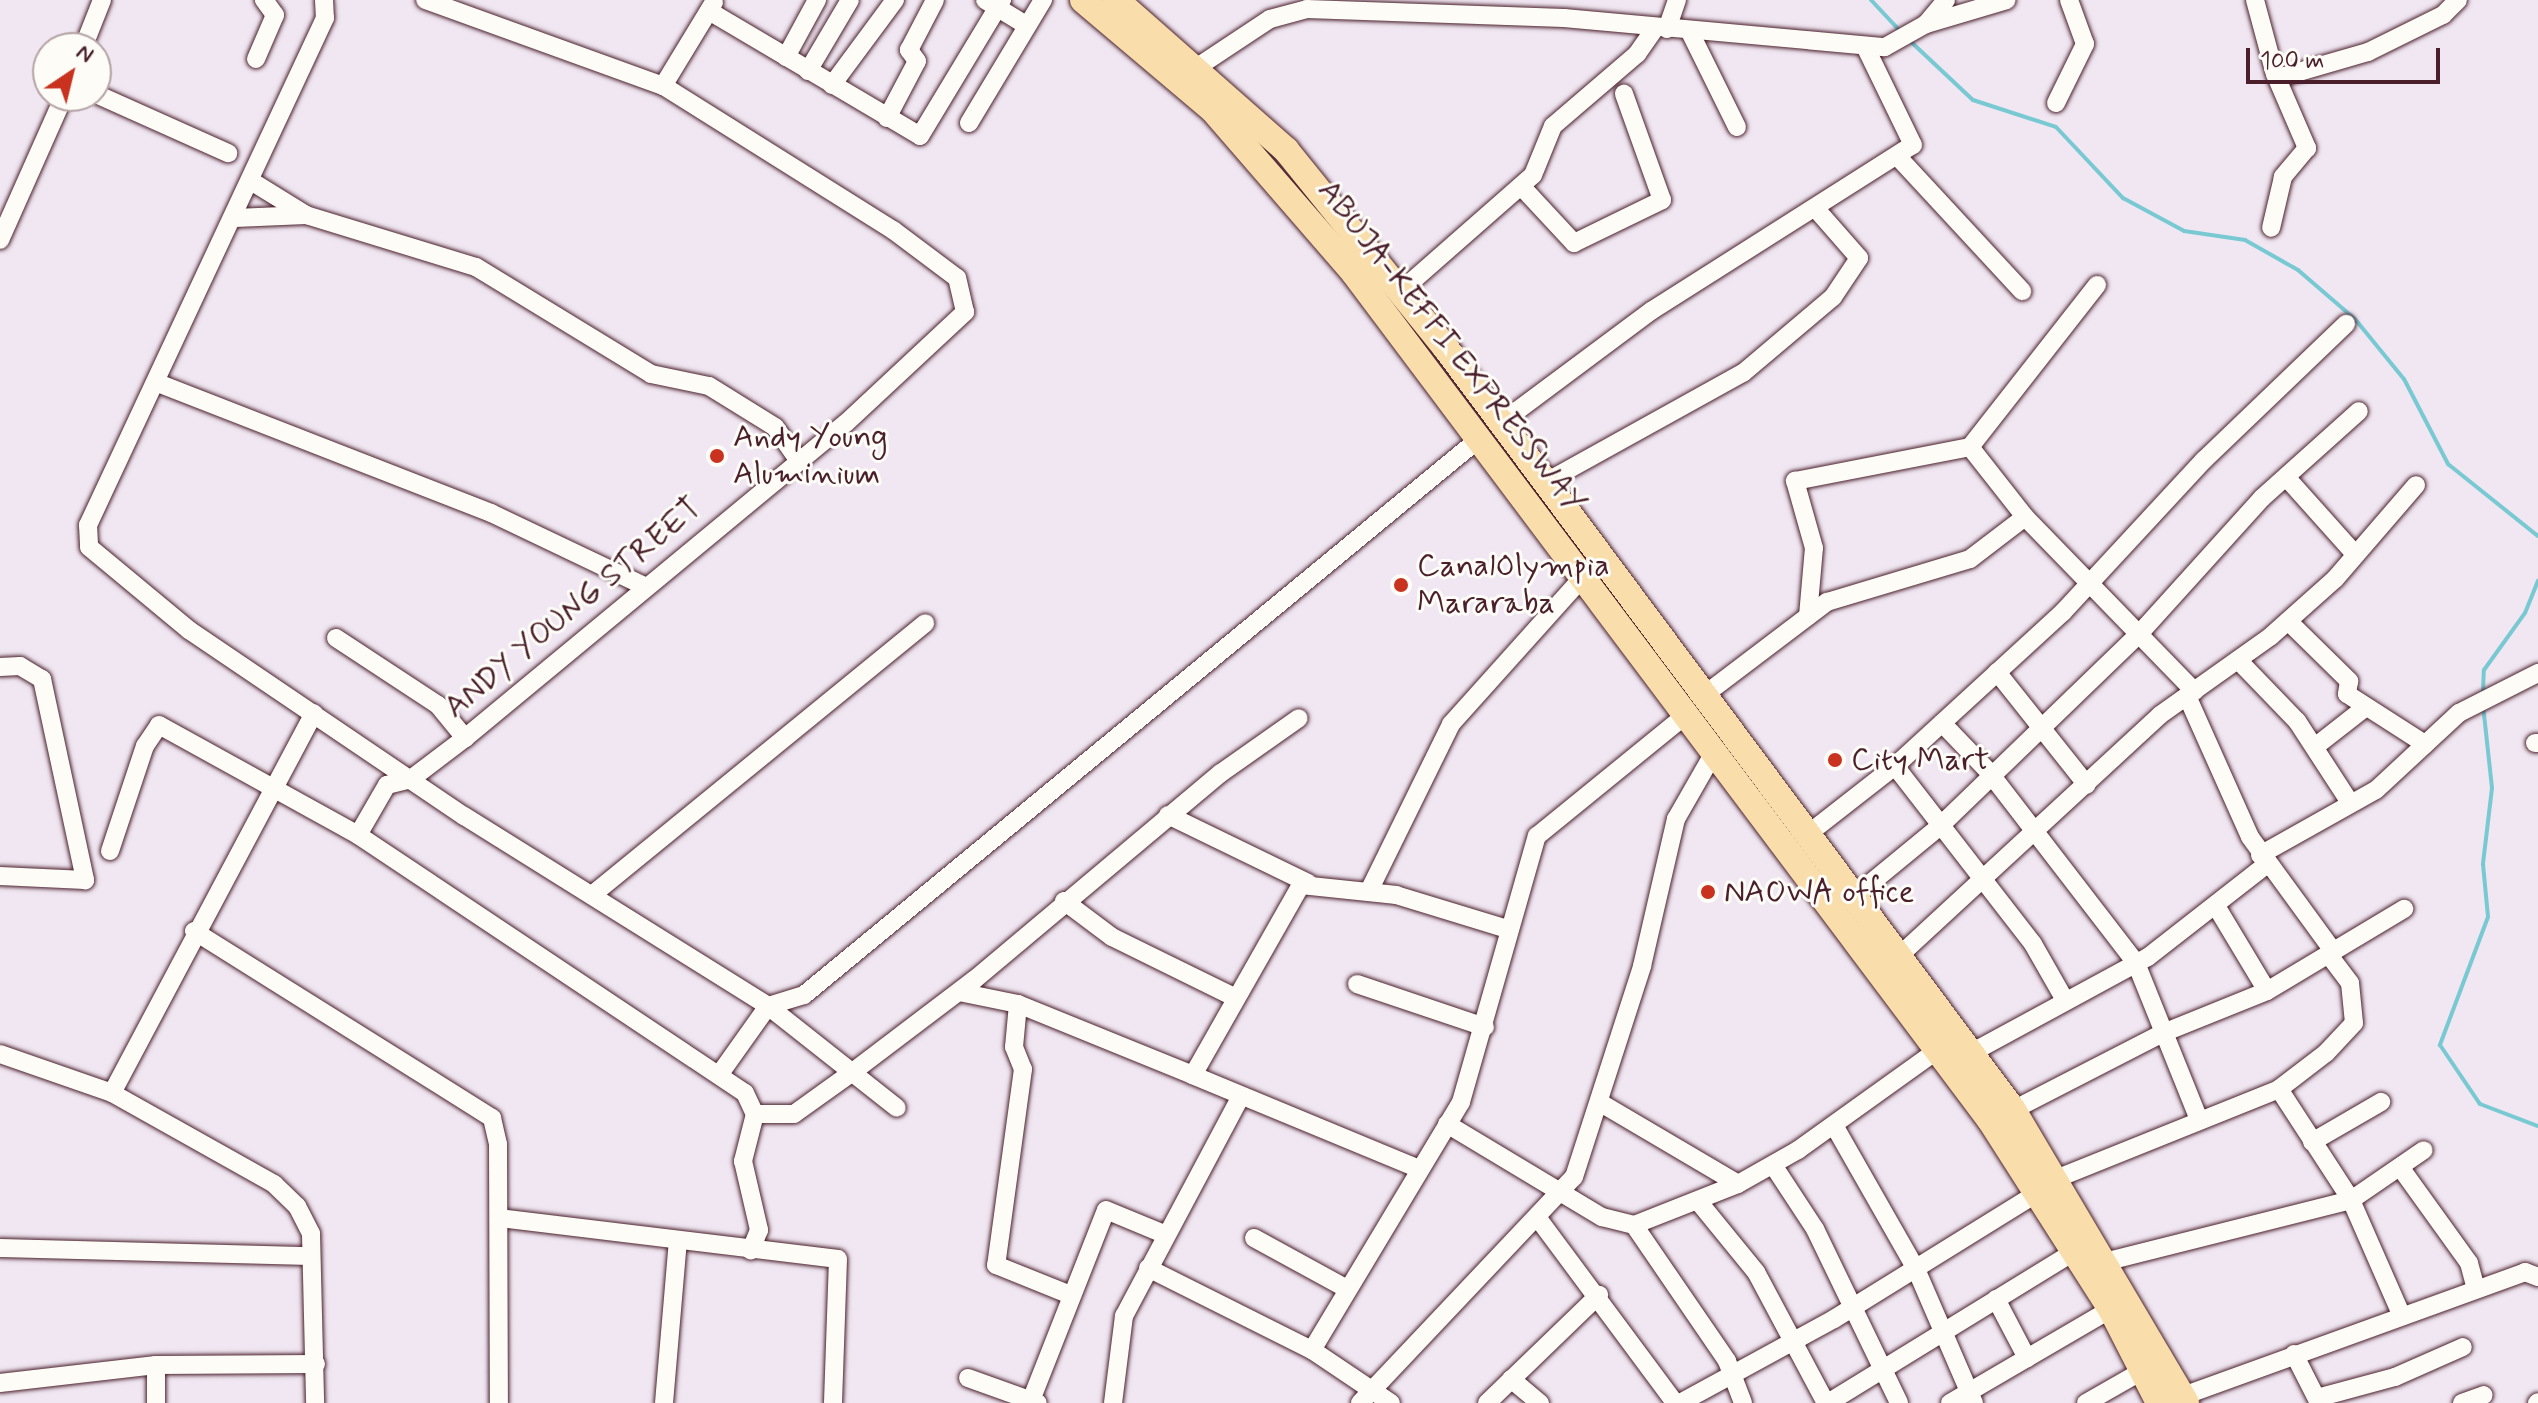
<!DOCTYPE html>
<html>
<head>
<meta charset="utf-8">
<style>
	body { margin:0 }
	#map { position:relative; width:2538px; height:1403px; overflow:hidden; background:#f0e7f2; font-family:Mynerve,sans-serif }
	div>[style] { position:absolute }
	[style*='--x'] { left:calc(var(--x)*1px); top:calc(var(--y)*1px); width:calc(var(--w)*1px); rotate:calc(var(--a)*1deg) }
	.stream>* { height:4px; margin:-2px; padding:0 2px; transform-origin:2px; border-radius:2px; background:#79c9d3 }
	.roads { filter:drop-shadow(0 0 2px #4a1f2b) drop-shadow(0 0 2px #4a1f2b) }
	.minor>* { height:18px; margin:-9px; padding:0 9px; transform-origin:9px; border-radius:9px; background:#fdfcf7 }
	.highway>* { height:26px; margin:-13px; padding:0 13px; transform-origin:13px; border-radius:13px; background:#f9deab }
	.dots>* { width:22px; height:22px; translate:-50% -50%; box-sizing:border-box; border:4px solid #fdfcf7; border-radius:50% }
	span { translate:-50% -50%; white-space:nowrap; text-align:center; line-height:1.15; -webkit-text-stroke:6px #fdfcf7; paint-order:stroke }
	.street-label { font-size:32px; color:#4a1f2b }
	.poi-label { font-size:32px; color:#4a1f2b }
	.left { translate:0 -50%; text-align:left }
	.north { position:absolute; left:32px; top:32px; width:80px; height:80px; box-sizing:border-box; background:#fdfcf7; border:2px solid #b5a4a5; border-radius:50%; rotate:35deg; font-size:22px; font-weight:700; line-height:32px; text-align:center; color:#4a1f2b }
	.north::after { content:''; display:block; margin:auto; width:28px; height:36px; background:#c8321e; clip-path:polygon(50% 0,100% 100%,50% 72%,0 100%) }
	.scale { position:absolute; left:2246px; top:48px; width:194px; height:36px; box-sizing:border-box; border:4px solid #4a1f2b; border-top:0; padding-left:10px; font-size:24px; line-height:28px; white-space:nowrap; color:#4a1f2b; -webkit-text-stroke:6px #fdfcf7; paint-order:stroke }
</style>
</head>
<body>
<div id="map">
	<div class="stream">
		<div style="--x:1871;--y:0;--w:45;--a:46.8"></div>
		<div style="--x:1908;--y:39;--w:89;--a:43.2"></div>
		<div style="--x:1973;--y:100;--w:87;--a:18"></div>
		<div style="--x:2056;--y:127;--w:98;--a:46.7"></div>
		<div style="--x:2123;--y:198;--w:69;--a:28.4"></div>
		<div style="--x:2184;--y:231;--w:62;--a:8.4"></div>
		<div style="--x:2245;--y:240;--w:61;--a:29.5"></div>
		<div style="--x:2298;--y:270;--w:75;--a:40.7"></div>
		<div style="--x:2355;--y:319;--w:77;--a:50.8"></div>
		<div style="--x:2404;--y:379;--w:96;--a:62.6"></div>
		<div style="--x:2448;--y:464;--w:115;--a:38.7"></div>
		<div style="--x:2483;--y:693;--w:23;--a:-88"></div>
		<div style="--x:2484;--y:670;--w:70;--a:-54.3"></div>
		<div style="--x:2525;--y:613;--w:35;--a:-68"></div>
		<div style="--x:2483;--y:705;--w:83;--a:83.8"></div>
		<div style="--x:2492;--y:788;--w:77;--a:96.8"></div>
		<div style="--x:2483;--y:864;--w:53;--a:84.6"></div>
		<div style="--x:2488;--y:917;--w:137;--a:110.6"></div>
		<div style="--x:2440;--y:1045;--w:71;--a:55.9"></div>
		<div style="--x:2480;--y:1104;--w:62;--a:20.8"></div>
	</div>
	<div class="roads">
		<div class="minor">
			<div style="--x:324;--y:0;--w:18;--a:87"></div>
			<div style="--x:325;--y:18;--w:560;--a:115.05"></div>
			<div style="--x:88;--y:525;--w:22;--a:87"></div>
			<div style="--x:89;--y:547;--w:130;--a:39.7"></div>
			<div style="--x:189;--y:630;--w:332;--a:34.1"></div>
			<div style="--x:464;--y:816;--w:358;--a:32"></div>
			<div style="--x:768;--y:1006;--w:164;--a:38.3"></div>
			<div style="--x:985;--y:0;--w:48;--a:31.4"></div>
			<div style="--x:2255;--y:0;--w:77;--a:74.9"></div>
			<div style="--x:2275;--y:74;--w:81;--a:66.6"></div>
			<div style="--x:2307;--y:148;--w:38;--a:130"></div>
			<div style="--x:2283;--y:177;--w:52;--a:103.2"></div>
			<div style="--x:709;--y:11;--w:245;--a:30.6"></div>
			<div style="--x:920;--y:136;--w:159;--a:-58.9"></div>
			<div style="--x:1926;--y:24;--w:84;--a:-16.5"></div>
			<div style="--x:1667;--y:29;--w:31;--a:-71"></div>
			<div style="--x:1690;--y:32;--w:106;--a:63.7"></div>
			<div style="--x:83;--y:48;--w:52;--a:-68.4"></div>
			<div style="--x:786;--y:57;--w:65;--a:-61.5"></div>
			<div style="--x:256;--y:59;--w:48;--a:-66.6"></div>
			<div style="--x:275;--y:15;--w:19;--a:-126"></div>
			<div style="--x:1199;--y:66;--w:85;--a:-33.5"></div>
			<div style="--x:1270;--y:19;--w:38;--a:-15"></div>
			<div style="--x:1307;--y:9;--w:257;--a:2"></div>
			<div style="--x:1564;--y:18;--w:322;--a:5.2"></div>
			<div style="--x:1885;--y:47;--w:47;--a:-29.3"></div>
			<div style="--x:1926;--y:24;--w:31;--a:-50"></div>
			<div style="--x:808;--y:71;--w:82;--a:-59.4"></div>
			<div style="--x:2278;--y:78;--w:94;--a:-16.1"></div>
			<div style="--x:2368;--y:52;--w:84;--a:-26.3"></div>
			<div style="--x:2443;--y:15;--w:21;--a:-45"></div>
			<div style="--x:832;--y:85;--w:106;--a:-53.5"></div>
			<div style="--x:663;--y:86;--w:98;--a:-58.7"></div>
			<div style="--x:96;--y:94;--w:145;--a:24.1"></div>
			<div style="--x:2056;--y:103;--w:66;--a:-63.8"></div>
			<div style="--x:2085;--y:44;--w:47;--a:-110"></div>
			<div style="--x:887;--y:118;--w:64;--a:-62.2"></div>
			<div style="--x:917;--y:61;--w:14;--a:-126"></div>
			<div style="--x:909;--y:50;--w:56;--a:-62.5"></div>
			<div style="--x:969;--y:123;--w:144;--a:-59"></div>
			<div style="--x:1898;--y:157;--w:183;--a:47.2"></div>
			<div style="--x:251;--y:181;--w:65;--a:31.7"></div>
			<div style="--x:306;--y:215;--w:178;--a:17"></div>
			<div style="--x:476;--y:267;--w:205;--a:31.4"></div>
			<div style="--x:651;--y:374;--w:59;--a:11.7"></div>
			<div style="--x:709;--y:386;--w:78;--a:31.8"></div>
			<div style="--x:775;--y:427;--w:42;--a:54.8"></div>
			<div style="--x:1521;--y:186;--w:78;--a:47.1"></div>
			<div style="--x:1574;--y:243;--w:98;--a:-26"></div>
			<div style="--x:1662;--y:200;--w:113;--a:-109.7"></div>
			<div style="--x:235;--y:218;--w:71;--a:-2.4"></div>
			<div style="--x:0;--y:240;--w:158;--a:-66"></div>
			<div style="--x:1402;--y:290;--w:174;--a:-41.3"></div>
			<div style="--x:1533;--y:175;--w:53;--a:-67.8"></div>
			<div style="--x:1553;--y:126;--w:111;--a:-40.6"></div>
			<div style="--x:1637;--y:54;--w:32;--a:-55"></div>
			<div style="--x:160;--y:384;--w:355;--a:21.3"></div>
			<div style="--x:491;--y:513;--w:170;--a:25.5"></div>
			<div style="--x:1502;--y:422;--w:186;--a:-36.7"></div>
			<div style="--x:1651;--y:311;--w:310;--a:-32.4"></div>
			<div style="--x:1913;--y:145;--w:110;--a:-115.9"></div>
			<div style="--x:1970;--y:447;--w:89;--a:51.8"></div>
			<div style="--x:2025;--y:517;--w:243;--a:45.8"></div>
			<div style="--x:2286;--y:477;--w:101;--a:48.2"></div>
			<div style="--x:1546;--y:482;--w:225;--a:-29"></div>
			<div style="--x:1743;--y:373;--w:118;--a:-40.2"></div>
			<div style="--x:1833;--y:297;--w:47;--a:-56.3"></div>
			<div style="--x:1859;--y:258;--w:64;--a:-131.2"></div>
			<div style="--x:1808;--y:616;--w:68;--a:-85"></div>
			<div style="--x:1814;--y:548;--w:70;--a:-105.8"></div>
			<div style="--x:1795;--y:481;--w:178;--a:-11"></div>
			<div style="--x:1970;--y:447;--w:206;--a:-51.9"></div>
			<div style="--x:2288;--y:621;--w:86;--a:44.5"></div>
			<div style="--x:2349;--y:681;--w:13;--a:99"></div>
			<div style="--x:2347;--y:694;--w:93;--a:32.7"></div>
			<div style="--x:336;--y:638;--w:122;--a:33.3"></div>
			<div style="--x:438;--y:705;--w:43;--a:50.7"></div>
			<div style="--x:2238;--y:660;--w:85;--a:46"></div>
			<div style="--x:2297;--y:721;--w:95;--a:57"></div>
			<div style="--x:0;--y:667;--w:20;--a:-3"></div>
			<div style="--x:20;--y:666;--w:26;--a:31"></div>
			<div style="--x:42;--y:679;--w:206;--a:77.9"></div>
			<div style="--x:85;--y:880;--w:85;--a:-177.3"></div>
			<div style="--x:1997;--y:672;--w:144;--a:51.5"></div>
			<div style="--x:1703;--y:696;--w:156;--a:-37.2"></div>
			<div style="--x:1827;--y:602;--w:149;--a:-16.7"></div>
			<div style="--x:1970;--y:559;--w:69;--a:-37.4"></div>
			<div style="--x:2187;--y:696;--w:154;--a:65.9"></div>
			<div style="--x:2250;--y:837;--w:142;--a:53.9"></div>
			<div style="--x:1942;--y:723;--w:68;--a:46.2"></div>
			<div style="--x:1989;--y:772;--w:241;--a:52.4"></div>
			<div style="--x:2136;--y:963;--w:169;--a:68.1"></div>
			<div style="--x:2535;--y:743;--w:3;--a:0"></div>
			<div style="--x:2316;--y:746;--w:63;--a:-38"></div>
			<div style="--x:1895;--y:766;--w:225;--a:52.2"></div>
			<div style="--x:2033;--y:944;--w:64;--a:60.3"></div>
			<div style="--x:1168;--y:815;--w:156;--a:25.9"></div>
			<div style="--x:1808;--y:834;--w:110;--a:-38"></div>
			<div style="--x:1895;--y:766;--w:228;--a:-42.5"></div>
			<div style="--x:2063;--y:612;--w:207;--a:-47.2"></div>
			<div style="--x:2204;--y:460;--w:197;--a:-43.8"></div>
			<div style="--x:358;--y:835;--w:58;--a:-59.9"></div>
			<div style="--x:387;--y:785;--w:25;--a:-14"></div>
			<div style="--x:411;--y:779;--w:68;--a:-37.2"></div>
			<div style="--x:465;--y:738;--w:494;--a:-39.6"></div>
			<div style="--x:846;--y:423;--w:163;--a:-43"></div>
			<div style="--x:965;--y:312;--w:35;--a:-103"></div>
			<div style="--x:957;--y:278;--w:80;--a:-143.1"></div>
			<div style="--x:893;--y:230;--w:271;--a:-147.9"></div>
			<div style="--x:663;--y:86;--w:253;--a:-160.1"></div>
			<div style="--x:110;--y:851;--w:111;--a:-71.6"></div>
			<div style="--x:145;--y:746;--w:25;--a:-56"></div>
			<div style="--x:159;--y:725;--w:227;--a:28.9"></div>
			<div style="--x:358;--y:835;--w:465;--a:33.7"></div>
			<div style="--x:745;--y:1093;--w:23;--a:65"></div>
			<div style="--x:755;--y:1114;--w:49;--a:104.3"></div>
			<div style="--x:743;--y:1161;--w:71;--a:76.9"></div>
			<div style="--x:759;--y:1230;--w:22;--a:112"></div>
			<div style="--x:2260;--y:855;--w:133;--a:-29.3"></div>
			<div style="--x:2376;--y:790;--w:113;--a:-42.9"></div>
			<div style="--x:2459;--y:713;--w:89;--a:-26.9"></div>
			<div style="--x:1369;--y:891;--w:186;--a:-63.8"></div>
			<div style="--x:1451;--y:724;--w:199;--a:-48.1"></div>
			<div style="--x:592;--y:895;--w:430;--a:-39.2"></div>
			<div style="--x:1855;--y:896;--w:109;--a:-39.4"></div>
			<div style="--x:1939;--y:827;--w:279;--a:-44"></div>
			<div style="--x:2140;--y:633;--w:182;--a:-47.9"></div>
			<div style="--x:2262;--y:498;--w:130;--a:-41.9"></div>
			<div style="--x:1064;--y:901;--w:60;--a:36.9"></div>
			<div style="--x:1112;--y:937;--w:138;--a:26.2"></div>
			<div style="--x:2216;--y:906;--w:99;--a:59"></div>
			<div style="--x:194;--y:931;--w:352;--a:32.1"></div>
			<div style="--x:492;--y:1118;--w:27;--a:77"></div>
			<div style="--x:498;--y:1144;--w:259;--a:89.8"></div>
			<div style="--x:1899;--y:956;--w:355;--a:-42.7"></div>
			<div style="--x:2160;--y:715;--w:136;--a:-35.4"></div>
			<div style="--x:2271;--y:636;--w:86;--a:-41.7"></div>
			<div style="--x:2335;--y:579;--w:124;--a:-49.2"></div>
			<div style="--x:1357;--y:984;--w:135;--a:18.6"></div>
			<div style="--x:959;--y:992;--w:60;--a:11.5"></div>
			<div style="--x:1018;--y:1004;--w:189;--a:22.1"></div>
			<div style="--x:1018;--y:1004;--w:43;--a:95.3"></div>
			<div style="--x:1014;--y:1047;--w:24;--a:68"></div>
			<div style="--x:1023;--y:1069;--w:198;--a:97.8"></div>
			<div style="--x:996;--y:1265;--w:78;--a:21.9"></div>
			<div style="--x:1971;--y:1053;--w:201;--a:-28.5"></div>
			<div style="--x:2148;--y:957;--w:151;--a:-38"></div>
			<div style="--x:0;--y:1054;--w:119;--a:19.2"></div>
			<div style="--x:112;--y:1093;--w:186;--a:29.3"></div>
			<div style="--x:274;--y:1184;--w:32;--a:44"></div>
			<div style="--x:297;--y:1206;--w:31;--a:63"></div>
			<div style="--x:311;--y:1234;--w:169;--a:88.6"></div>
			<div style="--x:719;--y:1075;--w:85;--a:-54.6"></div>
			<div style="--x:768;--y:1006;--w:38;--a:-17"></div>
			<div style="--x:804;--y:995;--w:876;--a:-39.49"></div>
			<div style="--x:2279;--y:1089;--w:132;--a:57"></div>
			<div style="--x:2351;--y:1200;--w:124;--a:66.3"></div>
			<div style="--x:112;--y:1093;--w:430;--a:-62"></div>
			<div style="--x:1599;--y:1102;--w:161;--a:30.5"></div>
			<div style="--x:2013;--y:1110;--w:169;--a:-27.2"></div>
			<div style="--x:2163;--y:1033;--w:112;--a:-22"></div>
			<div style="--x:2267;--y:991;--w:160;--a:-30.9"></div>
			<div style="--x:755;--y:1114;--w:39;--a:0"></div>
			<div style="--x:794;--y:1114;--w:74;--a:-35.6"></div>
			<div style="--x:854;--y:1071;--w:151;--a:-37.2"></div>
			<div style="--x:974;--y:980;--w:322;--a:-40"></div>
			<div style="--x:1221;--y:773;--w:95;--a:-35.2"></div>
			<div style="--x:1447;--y:1124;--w:181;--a:31"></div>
			<div style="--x:1602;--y:1217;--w:33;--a:14"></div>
			<div style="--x:1634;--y:1225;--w:165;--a:55.6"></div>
			<div style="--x:1727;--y:1361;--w:45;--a:69.1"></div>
			<div style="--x:1835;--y:1127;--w:163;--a:60.3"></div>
			<div style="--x:1916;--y:1269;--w:146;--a:66.6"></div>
			<div style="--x:2312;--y:1142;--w:80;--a:-30.1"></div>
			<div style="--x:1773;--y:1165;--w:77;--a:56.7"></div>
			<div style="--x:1815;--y:1229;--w:193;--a:64.2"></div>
			<div style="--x:2400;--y:1167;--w:118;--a:54.3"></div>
			<div style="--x:2469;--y:1263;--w:27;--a:75"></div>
			<div style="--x:1417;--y:1168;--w:243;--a:-157.5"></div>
			<div style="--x:1193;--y:1075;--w:219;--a:-60.4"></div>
			<div style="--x:1301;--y:885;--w:96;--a:6"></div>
			<div style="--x:1396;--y:895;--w:116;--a:17"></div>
			<div style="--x:2058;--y:1178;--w:238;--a:-21.9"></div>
			<div style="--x:2279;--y:1089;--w:59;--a:-37.5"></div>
			<div style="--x:2326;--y:1053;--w:41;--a:-47"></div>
			<div style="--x:2354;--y:1023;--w:40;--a:-95.7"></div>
			<div style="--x:2350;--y:983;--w:35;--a:-127"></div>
			<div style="--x:1698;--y:1201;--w:92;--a:50.8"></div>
			<div style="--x:1756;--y:1272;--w:149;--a:61.9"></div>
			<div style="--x:1537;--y:1217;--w:232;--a:53.4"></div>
			<div style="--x:499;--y:1218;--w:341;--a:6.9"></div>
			<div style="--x:838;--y:1259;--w:144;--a:92"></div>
			<div style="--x:1634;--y:1225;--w:112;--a:-21.5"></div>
			<div style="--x:1738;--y:1184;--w:69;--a:-29.5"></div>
			<div style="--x:1798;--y:1150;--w:173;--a:-35.6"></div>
			<div style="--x:1254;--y:1238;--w:106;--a:28.7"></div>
			<div style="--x:0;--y:1248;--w:311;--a:1.5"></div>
			<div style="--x:2108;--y:1261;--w:251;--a:-14.1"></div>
			<div style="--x:2351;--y:1200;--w:88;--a:-34.4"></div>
			<div style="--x:1148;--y:1268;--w:183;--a:26.6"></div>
			<div style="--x:1312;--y:1350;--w:95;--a:33.9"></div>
			<div style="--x:1996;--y:1299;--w:67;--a:62.3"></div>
			<div style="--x:1312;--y:1350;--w:289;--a:-59"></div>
			<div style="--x:1461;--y:1102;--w:277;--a:-74.1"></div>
			<div style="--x:1537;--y:836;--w:193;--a:-39.1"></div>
			<div style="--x:2294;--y:1354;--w:55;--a:63"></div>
			<div style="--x:156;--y:1365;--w:38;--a:90"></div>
			<div style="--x:968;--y:1378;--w:74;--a:19.7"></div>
			<div style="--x:1511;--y:1379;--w:38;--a:40"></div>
			<div style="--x:0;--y:1383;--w:157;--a:-6.6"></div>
			<div style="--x:156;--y:1365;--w:160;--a:-0.4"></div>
			<div style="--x:2183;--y:1396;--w:364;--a:-19.9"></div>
			<div style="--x:2525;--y:1272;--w:14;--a:21"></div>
			<div style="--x:2317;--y:1398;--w:81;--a:-15.1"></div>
			<div style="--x:2395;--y:1377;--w:74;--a:-23.8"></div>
			<div style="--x:664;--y:1403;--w:163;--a:-85.1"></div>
			<div style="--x:1030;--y:1403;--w:207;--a:-68.5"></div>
			<div style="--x:1106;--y:1210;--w:63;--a:22.5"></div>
			<div style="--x:1113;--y:1403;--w:88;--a:-82.8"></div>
			<div style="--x:1124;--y:1316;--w:249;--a:-62"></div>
			<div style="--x:1360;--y:1403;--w:311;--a:-46.6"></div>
			<div style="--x:1574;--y:1177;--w:222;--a:-72.1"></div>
			<div style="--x:1642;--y:966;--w:151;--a:-77"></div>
			<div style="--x:1676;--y:819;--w:78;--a:-60.2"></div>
			<div style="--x:1487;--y:1403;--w:156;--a:-44"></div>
			<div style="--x:1680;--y:1403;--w:175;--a:-28.6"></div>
			<div style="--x:1834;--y:1319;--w:239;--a:-31.8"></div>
			<div style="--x:1828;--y:1403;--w:290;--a:-31.6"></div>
			<div style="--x:1950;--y:1403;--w:186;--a:-30.3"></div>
			<div style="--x:2086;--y:1403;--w:64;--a:-29.7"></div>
			<div style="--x:2462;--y:1403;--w:23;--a:-20"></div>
			<div style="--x:2537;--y:1403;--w:1;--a:-45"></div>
		</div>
		<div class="highway">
			<div style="--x:1083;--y:0;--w:170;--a:40.2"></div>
			<div style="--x:1213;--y:110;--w:216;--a:49.1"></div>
			<div style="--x:1354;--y:273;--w:1059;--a:53.1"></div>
			<div style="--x:1990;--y:1120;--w:224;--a:57.4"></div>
			<div style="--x:2111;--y:1309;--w:106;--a:62.9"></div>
			<div style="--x:1116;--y:0;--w:227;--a:41.4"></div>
			<div style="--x:1286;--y:150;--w:253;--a:51.1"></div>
			<div style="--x:1445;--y:347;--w:951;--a:53.33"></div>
			<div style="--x:2013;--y:1110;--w:340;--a:59.4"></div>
		</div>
	</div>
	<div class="dots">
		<div style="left:717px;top:456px;background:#c8321e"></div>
		<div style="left:1401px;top:585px;background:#c8321e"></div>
		<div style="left:1835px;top:760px;background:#c8321e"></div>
		<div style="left:1708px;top:892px;background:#c8321e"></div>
	</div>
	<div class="street-label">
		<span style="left:1451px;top:347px;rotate:52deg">ABUJA-KEFFI EXPRESSWAY</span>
		<span style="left:573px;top:608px;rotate:-40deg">ANDY YOUNG STREET</span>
	</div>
	<div class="poi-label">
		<span class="left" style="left:733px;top:456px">Andy Young<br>Aluminium</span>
		<span class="left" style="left:1417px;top:585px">CanalOlympia<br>Mararaba</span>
		<span class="left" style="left:1851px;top:760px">City Mart</span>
		<span class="left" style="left:1724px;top:892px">NAOWA office</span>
	</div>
	<div class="north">N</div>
	<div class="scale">100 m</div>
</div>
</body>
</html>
